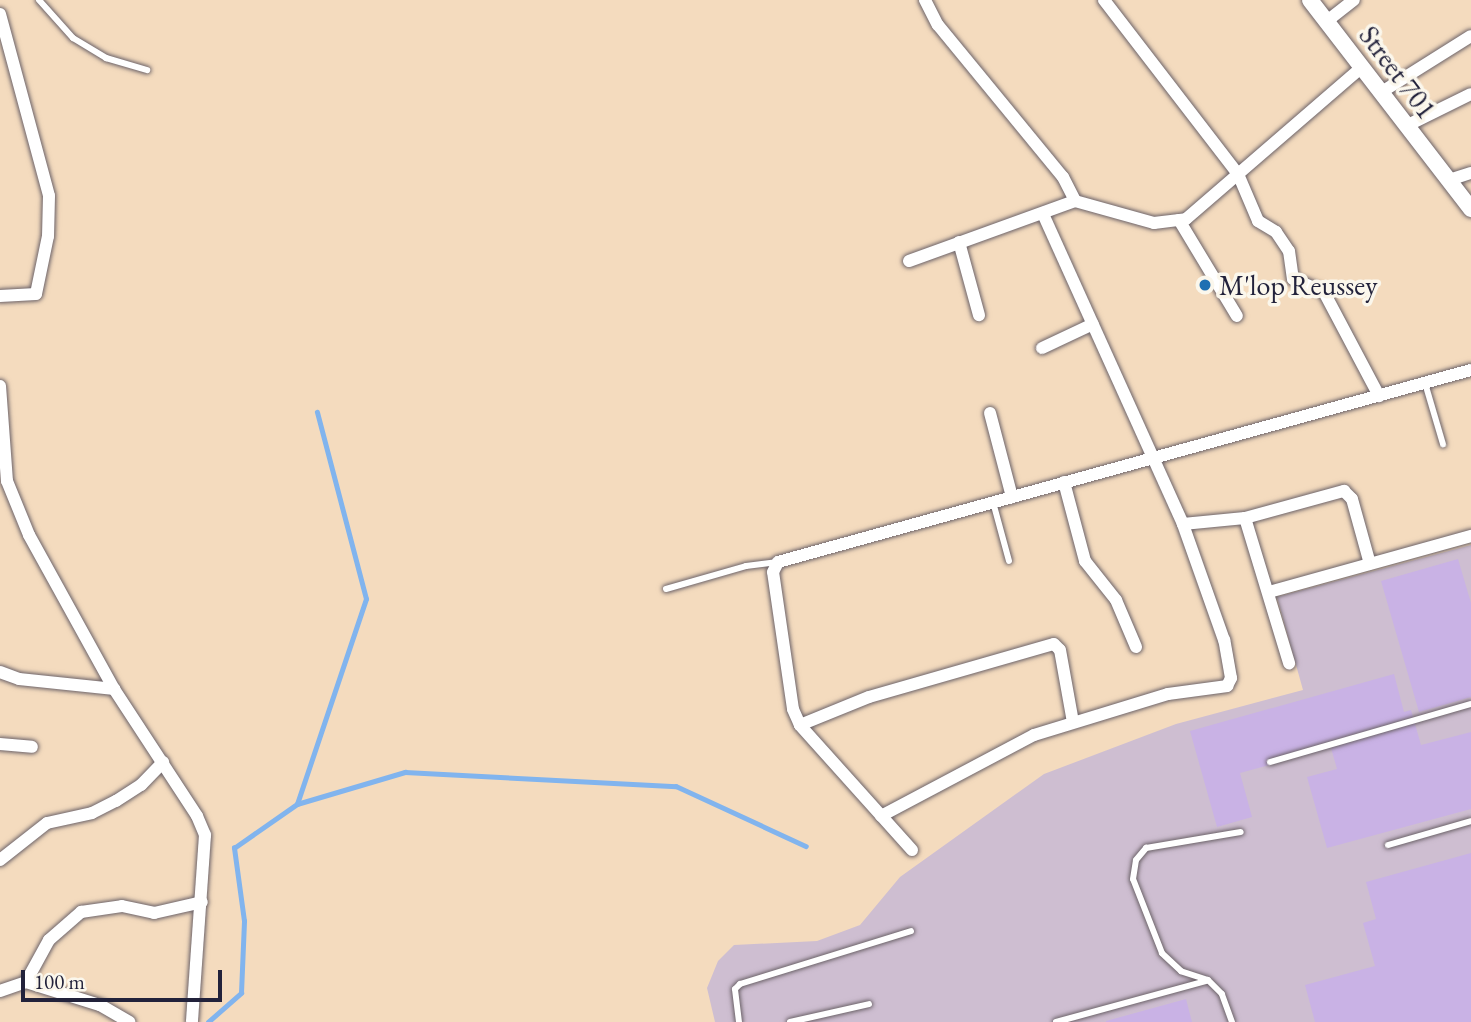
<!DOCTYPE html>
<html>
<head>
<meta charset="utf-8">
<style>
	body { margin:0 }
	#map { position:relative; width:1471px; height:1022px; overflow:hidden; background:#f4dbbe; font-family:"EB Garamond",serif }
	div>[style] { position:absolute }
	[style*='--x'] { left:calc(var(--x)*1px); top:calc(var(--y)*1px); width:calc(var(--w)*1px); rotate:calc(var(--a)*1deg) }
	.industrial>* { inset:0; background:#cebed1 }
	.stream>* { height:4.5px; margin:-2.25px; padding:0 2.25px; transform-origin:2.25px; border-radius:2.25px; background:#81b4ee }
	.building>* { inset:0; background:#c9b2e5 }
	.roads { filter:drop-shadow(0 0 2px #6c6369) drop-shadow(0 0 2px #6c6369) }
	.service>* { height:6px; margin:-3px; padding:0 3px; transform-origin:3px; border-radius:3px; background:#fff }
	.minor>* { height:12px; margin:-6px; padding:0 6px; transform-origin:6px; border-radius:6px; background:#fff }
	.secondary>* { height:16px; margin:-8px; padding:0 8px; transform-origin:8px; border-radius:8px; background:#fff }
	.dots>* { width:19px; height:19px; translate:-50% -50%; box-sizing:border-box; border:4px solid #fbf7ec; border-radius:50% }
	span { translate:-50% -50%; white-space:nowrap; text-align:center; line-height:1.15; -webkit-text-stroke:7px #fbf7ec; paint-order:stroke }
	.street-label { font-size:28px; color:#22223b }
	.poi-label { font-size:28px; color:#22223b }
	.left { translate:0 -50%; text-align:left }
	.scale { position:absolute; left:21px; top:970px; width:201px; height:32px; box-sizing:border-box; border:4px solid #22223b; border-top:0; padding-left:9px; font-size:21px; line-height:24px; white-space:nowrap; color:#22223b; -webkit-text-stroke:5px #fbf7ec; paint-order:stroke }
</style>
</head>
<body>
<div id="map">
	<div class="industrial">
		<div style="clip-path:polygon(1471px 545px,1471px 1022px,715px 1022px,707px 988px,718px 961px,734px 945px,817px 941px,860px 925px,900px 877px,1044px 774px,1176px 724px,1303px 690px,1277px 597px)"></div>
	</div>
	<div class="stream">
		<div style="--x:297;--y:804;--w:216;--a:-71.4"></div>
		<div style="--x:366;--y:599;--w:193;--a:-104.7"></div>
		<div style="--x:208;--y:1022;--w:44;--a:-41.3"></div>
		<div style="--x:241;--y:993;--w:72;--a:-87.6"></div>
		<div style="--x:244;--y:921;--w:74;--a:-97.8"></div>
		<div style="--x:234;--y:848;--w:77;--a:-34.9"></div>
		<div style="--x:297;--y:804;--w:113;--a:-16.5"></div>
		<div style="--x:405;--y:772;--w:271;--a:3"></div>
		<div style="--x:676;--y:786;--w:143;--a:24.8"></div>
	</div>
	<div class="building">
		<div style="clip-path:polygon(1458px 559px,1471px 603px,1471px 697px,1419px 712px,1381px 581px)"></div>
		<div style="clip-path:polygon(1394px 674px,1404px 712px,1411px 710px,1421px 745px,1471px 732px,1471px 809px,1327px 848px,1307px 777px,1337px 769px,1331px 748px,1240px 773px,1252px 817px,1217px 827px,1190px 731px)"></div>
		<div style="clip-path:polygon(1471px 853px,1471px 1022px,1315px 1022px,1305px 985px,1375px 966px,1363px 923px,1376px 919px,1366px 882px)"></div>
		<div style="clip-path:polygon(1186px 999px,1192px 1022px,1106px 1022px,1106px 1021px)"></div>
	</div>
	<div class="roads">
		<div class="service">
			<div style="--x:39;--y:0;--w:51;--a:48.2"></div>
			<div style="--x:73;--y:38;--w:39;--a:31"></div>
			<div style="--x:106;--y:58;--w:43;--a:16.3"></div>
			<div style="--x:1425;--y:383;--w:64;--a:73.6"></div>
			<div style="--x:993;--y:502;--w:61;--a:74.8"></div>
			<div style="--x:666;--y:589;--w:83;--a:-16"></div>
			<div style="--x:746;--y:566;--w:32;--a:-7"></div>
			<div style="--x:1270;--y:762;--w:209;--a:-16.1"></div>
			<div style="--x:1388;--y:845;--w:86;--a:-16.1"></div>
			<div style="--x:739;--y:1022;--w:33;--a:-97"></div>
			<div style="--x:735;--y:989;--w:7;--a:-45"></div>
			<div style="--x:740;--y:984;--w:179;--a:-17.2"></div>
			<div style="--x:790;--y:1022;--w:81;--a:-12.8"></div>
			<div style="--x:1056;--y:1022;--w:156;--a:-15.3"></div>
			<div style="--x:1232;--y:1022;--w:30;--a:-110"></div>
			<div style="--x:1222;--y:994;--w:20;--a:-135"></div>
			<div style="--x:1208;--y:980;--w:28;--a:-162"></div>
			<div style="--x:1181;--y:971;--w:26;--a:-137"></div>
			<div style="--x:1162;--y:953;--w:79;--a:-111.4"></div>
			<div style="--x:1133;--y:879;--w:19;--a:-81"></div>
			<div style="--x:1136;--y:860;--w:16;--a:-50"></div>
			<div style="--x:1146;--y:848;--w:96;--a:-9.6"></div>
		</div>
		<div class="minor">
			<div style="--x:925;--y:0;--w:28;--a:63"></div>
			<div style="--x:938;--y:25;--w:197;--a:50.6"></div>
			<div style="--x:1063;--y:177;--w:27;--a:63"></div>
			<div style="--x:1104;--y:0;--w:220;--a:52.4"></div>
			<div style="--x:1238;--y:174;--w:51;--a:66.9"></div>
			<div style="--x:1258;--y:221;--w:21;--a:31"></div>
			<div style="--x:1276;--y:232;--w:23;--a:56"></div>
			<div style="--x:1289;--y:251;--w:28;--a:82"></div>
			<div style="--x:1293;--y:279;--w:34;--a:23"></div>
			<div style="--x:1324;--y:292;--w:118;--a:62.1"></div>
			<div style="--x:0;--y:14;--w:188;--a:74.9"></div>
			<div style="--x:49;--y:196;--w:40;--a:91.4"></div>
			<div style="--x:48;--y:236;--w:59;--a:101.7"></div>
			<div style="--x:36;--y:294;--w:36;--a:177"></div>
			<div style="--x:1327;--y:21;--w:34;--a:-38"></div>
			<div style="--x:1380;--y:93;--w:107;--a:-32.1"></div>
			<div style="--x:1406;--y:126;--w:72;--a:-26.2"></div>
			<div style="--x:1449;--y:180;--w:23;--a:-18"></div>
			<div style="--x:1179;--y:220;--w:112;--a:58.9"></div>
			<div style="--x:959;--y:242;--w:76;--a:74.7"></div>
			<div style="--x:909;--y:261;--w:177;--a:-19.9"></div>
			<div style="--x:1075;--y:201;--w:82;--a:15.6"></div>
			<div style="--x:1154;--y:223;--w:32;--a:-7"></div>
			<div style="--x:1186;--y:219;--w:231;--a:-40.8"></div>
			<div style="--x:1042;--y:348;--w:56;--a:-25.2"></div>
			<div style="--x:0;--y:386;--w:95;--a:85.8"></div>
			<div style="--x:7;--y:481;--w:58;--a:67.8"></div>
			<div style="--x:29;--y:535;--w:176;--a:61.1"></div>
			<div style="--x:114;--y:689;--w:152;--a:56.8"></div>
			<div style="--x:197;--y:816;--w:21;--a:67"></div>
			<div style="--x:205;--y:835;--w:187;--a:94"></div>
			<div style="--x:990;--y:413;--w:87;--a:75.3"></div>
			<div style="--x:1064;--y:482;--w:82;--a:75.1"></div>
			<div style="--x:1085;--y:561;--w:50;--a:51.5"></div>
			<div style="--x:1116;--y:600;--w:51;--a:66.9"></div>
			<div style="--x:1245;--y:518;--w:152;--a:73.1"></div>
			<div style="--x:1183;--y:524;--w:62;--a:-5.5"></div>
			<div style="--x:1245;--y:518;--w:103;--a:-15.3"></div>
			<div style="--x:1344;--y:491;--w:11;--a:45"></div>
			<div style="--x:1352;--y:499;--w:67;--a:74.5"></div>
			<div style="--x:1269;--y:592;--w:210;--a:-15.5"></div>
			<div style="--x:0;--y:672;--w:20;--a:20"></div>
			<div style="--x:19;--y:679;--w:96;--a:6"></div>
			<div style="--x:800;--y:725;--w:74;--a:-22.1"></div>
			<div style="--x:869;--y:697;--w:192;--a:-16"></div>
			<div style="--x:1054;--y:644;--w:8;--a:45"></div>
			<div style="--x:1060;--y:650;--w:73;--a:79.8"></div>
			<div style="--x:0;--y:744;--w:32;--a:5"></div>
			<div style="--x:881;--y:816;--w:173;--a:-27.9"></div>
			<div style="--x:1034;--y:735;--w:140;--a:-17"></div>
			<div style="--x:1168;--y:694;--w:60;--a:-7.7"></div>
			<div style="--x:1227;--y:686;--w:9;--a:-63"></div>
			<div style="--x:1231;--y:678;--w:39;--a:-100"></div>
			<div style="--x:1224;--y:640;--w:123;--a:-109.5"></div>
			<div style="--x:1183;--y:524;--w:340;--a:-114.3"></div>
			<div style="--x:912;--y:850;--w:168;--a:-131.9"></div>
			<div style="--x:800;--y:725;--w:17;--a:-114"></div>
			<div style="--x:793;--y:709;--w:138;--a:-98.3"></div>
			<div style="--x:773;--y:572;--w:11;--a:-63"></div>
			<div style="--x:778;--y:562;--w:719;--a:-15.49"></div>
			<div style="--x:0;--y:860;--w:60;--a:-38.2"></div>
			<div style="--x:47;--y:823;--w:46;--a:-12.5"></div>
			<div style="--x:92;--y:813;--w:27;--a:-27"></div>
			<div style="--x:116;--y:801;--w:30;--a:-33"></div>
			<div style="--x:141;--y:785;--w:32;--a:-46"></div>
			<div style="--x:26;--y:982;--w:48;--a:-61.3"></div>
			<div style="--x:49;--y:940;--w:43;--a:-41.2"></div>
			<div style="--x:81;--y:912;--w:41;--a:-8.3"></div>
			<div style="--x:122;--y:906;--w:33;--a:12"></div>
			<div style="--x:154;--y:913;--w:49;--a:-12.9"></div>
			<div style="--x:0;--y:991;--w:28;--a:-19"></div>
			<div style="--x:26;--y:982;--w:77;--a:17.3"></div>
			<div style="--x:100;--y:1005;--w:34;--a:30"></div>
		</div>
		<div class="secondary">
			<div style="--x:1310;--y:0;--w:264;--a:52.4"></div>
		</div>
	</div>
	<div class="dots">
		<div style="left:1205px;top:285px;background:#1f6fb2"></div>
	</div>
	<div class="street-label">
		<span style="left:1398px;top:72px;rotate:53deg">Street 701</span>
	</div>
	<div class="poi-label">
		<span class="left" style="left:1219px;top:285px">M'lop Reussey</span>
	</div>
	<div class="scale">100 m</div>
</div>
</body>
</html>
